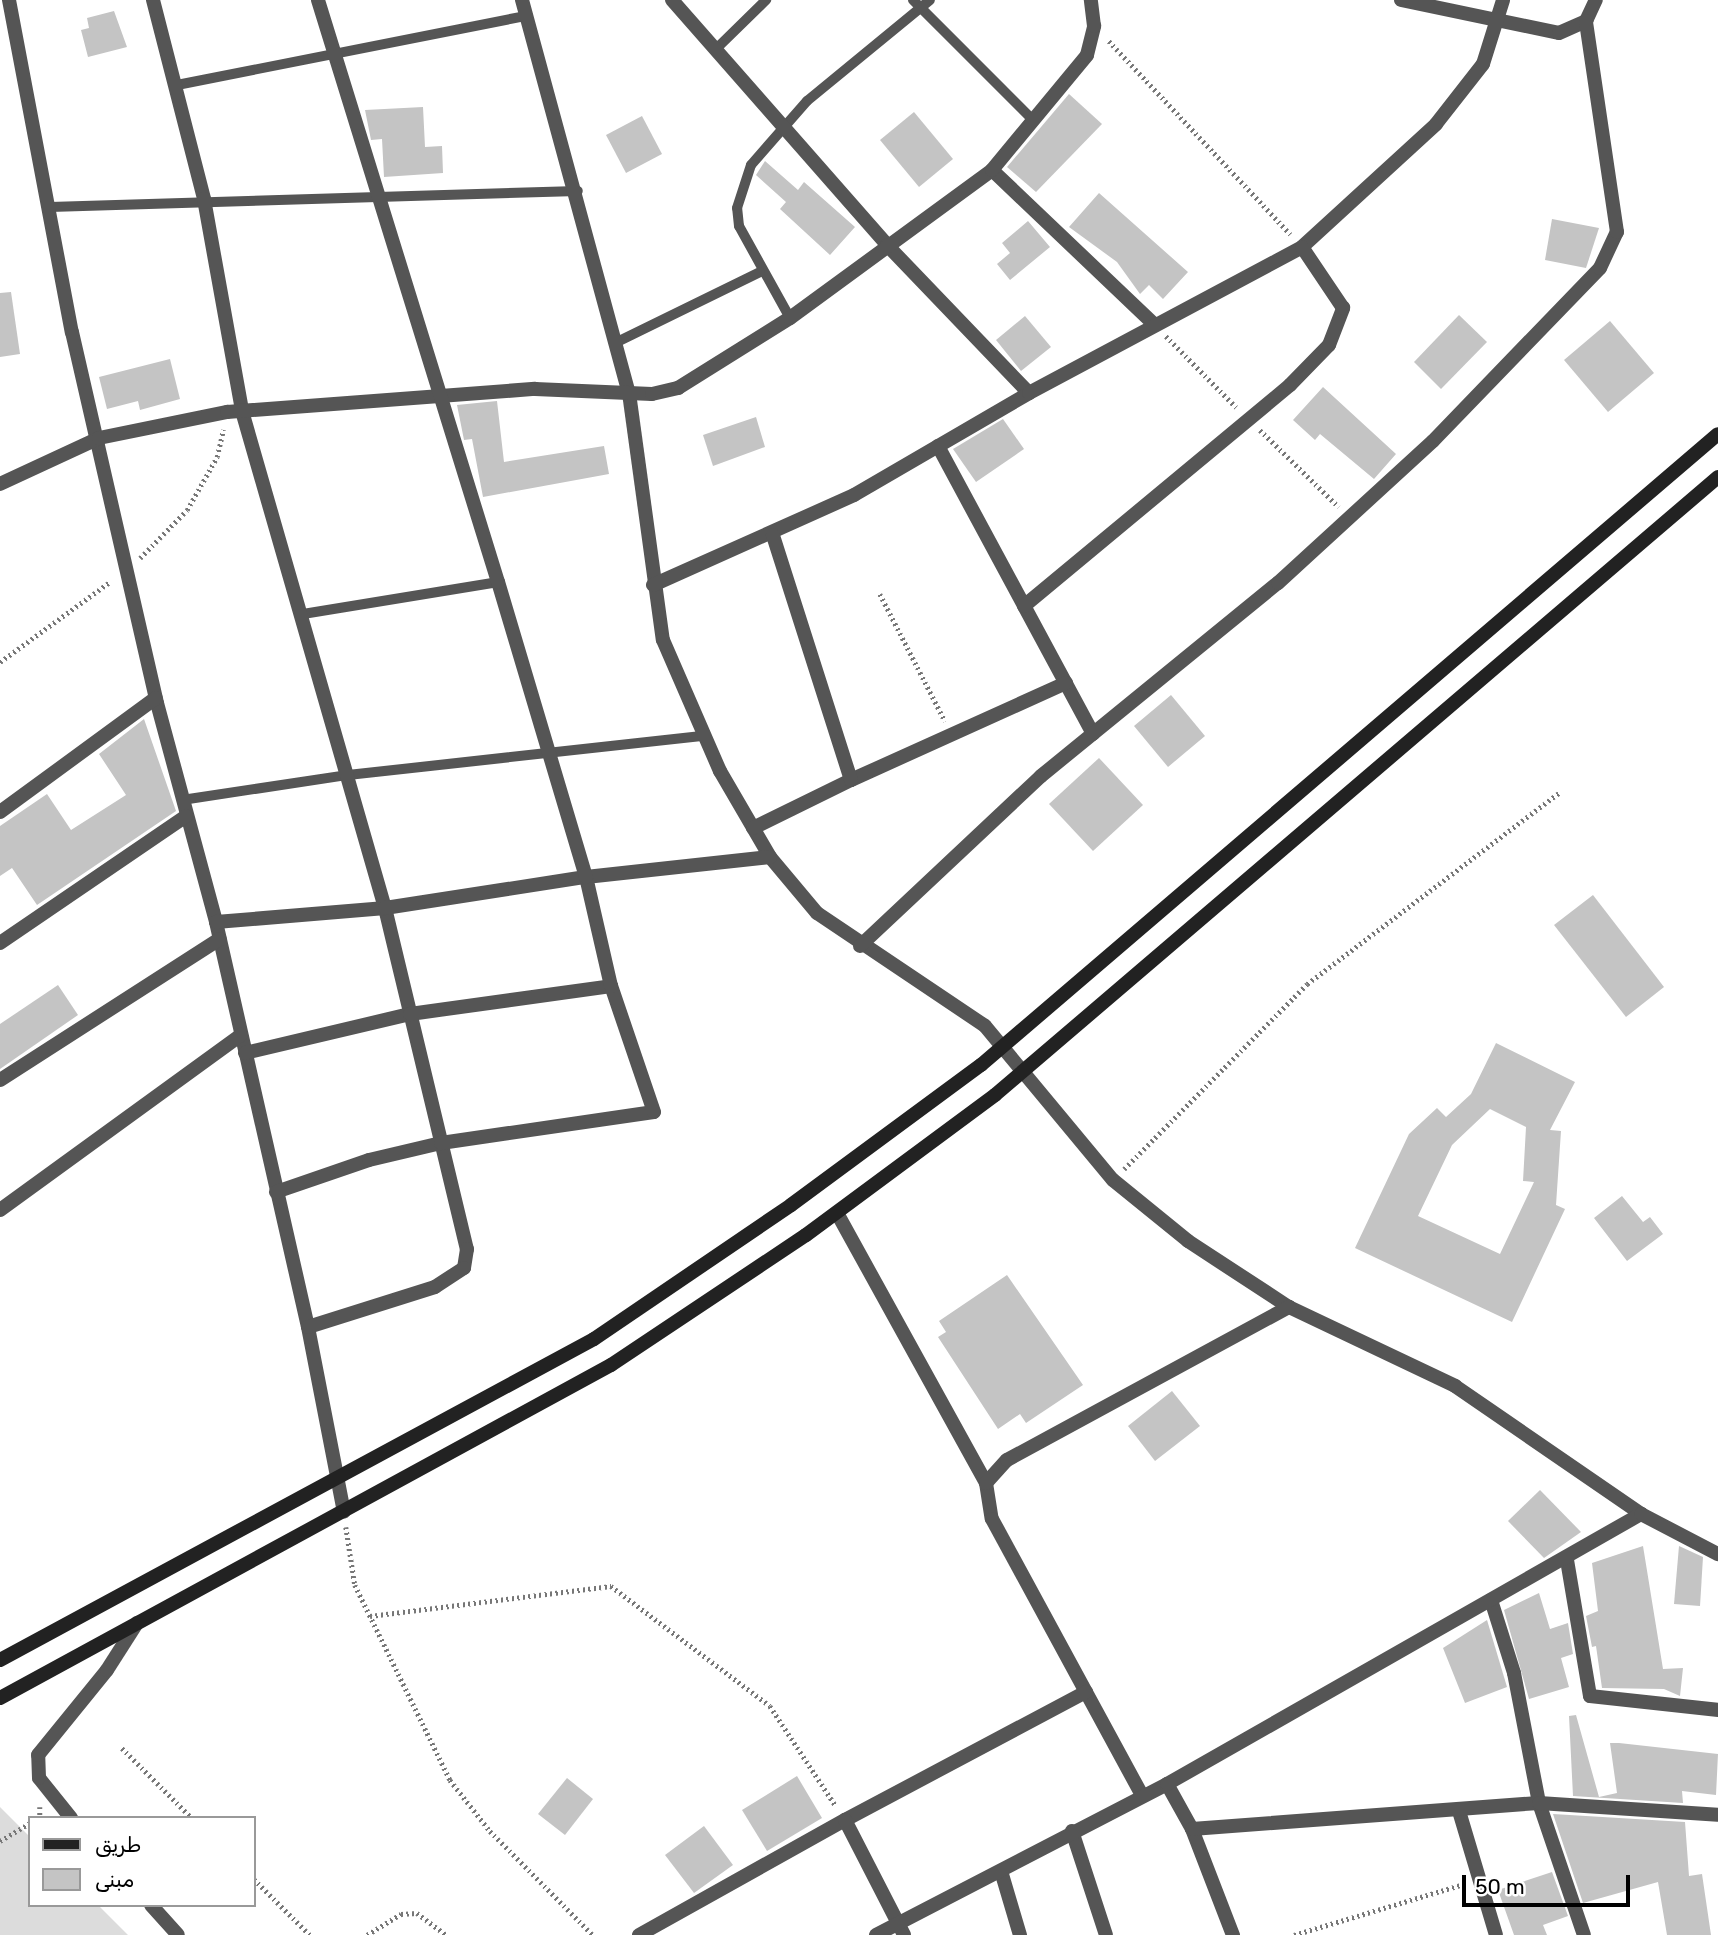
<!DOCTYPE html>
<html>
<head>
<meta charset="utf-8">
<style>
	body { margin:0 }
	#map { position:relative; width:1718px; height:1935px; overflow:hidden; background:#fff; font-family:Rubik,Cairo,sans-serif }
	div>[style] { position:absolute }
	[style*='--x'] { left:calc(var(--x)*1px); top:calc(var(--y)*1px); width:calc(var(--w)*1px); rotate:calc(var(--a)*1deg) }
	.green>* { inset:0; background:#dcdcdc }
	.building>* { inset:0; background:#c4c4c4 }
	.path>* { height:4.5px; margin-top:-2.25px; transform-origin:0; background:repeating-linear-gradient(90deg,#777 0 2px,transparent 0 5.5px) }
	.lane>* { height:10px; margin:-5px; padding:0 5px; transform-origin:5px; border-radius:5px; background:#555 }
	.street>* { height:14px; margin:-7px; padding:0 7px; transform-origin:7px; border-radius:7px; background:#555 }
	.secondary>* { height:14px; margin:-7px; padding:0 7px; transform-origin:7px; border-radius:7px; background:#222 }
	span { translate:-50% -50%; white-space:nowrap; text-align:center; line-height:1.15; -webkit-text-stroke:6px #fff; paint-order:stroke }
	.legend { position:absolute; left:28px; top:1816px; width:228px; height:91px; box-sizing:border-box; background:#fff; border:2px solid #999; margin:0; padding:9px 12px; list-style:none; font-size:21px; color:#000 }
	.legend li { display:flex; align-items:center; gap:14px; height:35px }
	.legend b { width:35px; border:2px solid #999 }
	.scale { position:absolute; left:1462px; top:1875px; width:168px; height:32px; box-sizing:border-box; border:4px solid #000; border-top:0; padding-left:9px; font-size:21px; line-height:24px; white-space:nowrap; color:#000; -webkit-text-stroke:5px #fff; paint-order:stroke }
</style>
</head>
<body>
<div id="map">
	<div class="green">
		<div style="clip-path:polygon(0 1807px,30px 1837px,30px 1905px,98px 1905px,128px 1935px,0 1935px)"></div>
	</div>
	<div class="building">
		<div style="clip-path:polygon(114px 11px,127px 47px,88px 57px,81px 30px,89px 28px,87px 18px)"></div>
		<div style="clip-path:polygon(1069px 94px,1102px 124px,1036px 192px,1007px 167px)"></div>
		<div style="clip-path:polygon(423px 107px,425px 147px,442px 146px,443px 173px,384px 177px,382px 139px,371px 140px,365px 110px)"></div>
		<div style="clip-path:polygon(914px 112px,953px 159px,919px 187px,880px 140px)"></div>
		<div style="clip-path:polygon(642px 116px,662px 154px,626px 173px,606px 135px)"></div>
		<div style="clip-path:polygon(765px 161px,798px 190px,804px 182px,855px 227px,830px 255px,780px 209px,786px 202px,756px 175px)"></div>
		<div style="clip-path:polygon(1099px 193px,1188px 272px,1163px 299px,1149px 285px,1140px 294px,1117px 262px,1069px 227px)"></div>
		<div style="clip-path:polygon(1552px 219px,1599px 228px,1586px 268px,1545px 260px)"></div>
		<div style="clip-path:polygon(1028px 221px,1050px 247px,1010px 280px,997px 264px,1010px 253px,1002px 243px)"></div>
		<div style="clip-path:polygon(11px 292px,20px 354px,0 357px,0 293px)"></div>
		<div style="clip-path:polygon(1459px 315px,1487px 342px,1441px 389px,1414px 362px)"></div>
		<div style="clip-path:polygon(1025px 316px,1051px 347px,1021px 371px,996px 340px)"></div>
		<div style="clip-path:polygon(1610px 321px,1654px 373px,1608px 412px,1564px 360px)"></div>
		<div style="clip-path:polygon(170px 359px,180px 399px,140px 410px,138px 401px,107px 409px,99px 377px)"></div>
		<div style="clip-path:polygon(1323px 387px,1396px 454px,1374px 479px,1320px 434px,1315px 440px,1293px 420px)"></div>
		<div style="clip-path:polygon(497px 401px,504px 462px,604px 446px,609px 474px,483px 497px,472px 439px,464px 440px,457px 405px)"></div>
		<div style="clip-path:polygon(756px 417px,765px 447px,713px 466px,703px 435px)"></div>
		<div style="clip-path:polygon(1003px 419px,1024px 449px,976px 482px,953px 449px)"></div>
		<div style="clip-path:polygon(1171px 695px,1205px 736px,1168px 767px,1134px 726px)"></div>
		<div style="clip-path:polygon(144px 719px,176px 811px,37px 905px,12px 868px,0 876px,0 826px,47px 794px,71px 830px,126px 795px,99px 754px)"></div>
		<div style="clip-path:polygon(1099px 758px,1143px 805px,1093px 851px,1049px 804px)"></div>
		<div style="clip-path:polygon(1593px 895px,1664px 987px,1626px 1017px,1554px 925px)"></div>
		<div style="clip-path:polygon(58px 985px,78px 1015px,0 1069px,0 1024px)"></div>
		<div style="clip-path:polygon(evenodd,1496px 1043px,1575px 1082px,1550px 1130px,1561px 1131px,1556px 1205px,1565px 1209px,1512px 1322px,1355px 1248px,1409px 1134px,1437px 1108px,1446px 1117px,1471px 1094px,1496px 1043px,1490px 1109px,1526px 1127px,1523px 1181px,1534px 1182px,1500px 1254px,1418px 1216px,1452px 1145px,1490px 1109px)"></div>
		<div style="clip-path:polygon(1622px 1196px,1643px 1222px,1650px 1217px,1663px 1234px,1627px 1261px,1594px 1218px)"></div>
		<div style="clip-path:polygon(1007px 1275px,1083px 1385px,1026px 1423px,1020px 1414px,998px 1429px,938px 1337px,946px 1332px,939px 1321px)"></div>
		<div style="clip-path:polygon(1172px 1391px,1200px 1426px,1155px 1461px,1128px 1426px)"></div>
		<div style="clip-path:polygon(1540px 1490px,1581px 1532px,1544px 1558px,1508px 1521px)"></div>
		<div style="clip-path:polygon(1643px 1546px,1663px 1669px,1683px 1668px,1680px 1696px,1664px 1689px,1602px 1688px,1596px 1646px,1592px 1647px,1586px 1616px,1598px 1611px,1592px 1563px)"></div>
		<div style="clip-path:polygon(1679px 1546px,1703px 1557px,1700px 1606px,1674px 1604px)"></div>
		<div style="clip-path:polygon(1539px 1593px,1550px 1629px,1568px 1623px,1573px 1654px,1561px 1658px,1569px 1687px,1529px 1699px,1504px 1610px)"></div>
		<div style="clip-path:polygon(1487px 1620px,1507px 1687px,1465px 1703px,1443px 1648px)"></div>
		<div style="clip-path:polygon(1576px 1715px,1599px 1797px,1617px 1793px,1610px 1743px,1619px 1743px,1718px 1754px,1716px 1795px,1682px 1791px,1683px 1803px,1573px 1796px,1569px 1716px)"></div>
		<div style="clip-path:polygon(797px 1776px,822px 1818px,767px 1851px,742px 1810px)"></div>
		<div style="clip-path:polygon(567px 1778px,593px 1799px,565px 1835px,538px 1814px)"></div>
		<div style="clip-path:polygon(1553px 1814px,1685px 1822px,1689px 1876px,1702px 1874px,1711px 1935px,1667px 1935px,1658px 1882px,1583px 1903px)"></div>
		<div style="clip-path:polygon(704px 1826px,733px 1865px,694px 1893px,665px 1855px)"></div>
		<div style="clip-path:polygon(1552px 1872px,1568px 1916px,1543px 1925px,1547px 1935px,1514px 1935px,1498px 1890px)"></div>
	</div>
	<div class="path">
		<div style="--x:1109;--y:41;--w:265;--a:46.8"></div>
		<div style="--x:1166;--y:336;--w:100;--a:45.4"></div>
		<div style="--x:1260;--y:430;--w:110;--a:44.3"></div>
		<div style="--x:140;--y:558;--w:67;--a:-45.6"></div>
		<div style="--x:187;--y:510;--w:61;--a:-60.5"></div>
		<div style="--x:217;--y:457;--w:28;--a:-77"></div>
		<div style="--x:880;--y:594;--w:143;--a:62.9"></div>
		<div style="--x:0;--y:662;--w:137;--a:-36.1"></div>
		<div style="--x:1124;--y:1169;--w:260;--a:-45.3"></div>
		<div style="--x:1307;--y:984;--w:316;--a:-37.2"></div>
		<div style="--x:346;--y:1527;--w:59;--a:81.2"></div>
		<div style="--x:355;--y:1585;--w:217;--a:64"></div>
		<div style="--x:450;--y:1780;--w:65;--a:51.9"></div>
		<div style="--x:490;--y:1831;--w:146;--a:45.3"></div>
		<div style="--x:370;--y:1616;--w:243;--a:-7.1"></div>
		<div style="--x:611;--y:1586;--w:199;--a:37"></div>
		<div style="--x:770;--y:1706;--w:120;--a:56.6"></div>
		<div style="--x:122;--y:1748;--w:99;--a:45"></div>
		<div style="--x:40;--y:1807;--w:11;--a:90"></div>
		<div style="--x:0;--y:1841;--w:35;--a:-31"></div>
		<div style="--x:254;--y:1879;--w:79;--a:45"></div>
		<div style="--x:367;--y:1935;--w:40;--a:-32"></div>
		<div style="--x:401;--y:1914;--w:16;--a:-4"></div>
		<div style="--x:417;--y:1913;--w:36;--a:37"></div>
		<div style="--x:1294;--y:1935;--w:177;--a:-16.7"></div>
	</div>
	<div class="lane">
		<div style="--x:913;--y:0;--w:171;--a:45"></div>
		<div style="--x:717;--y:48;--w:69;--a:-44.4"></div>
		<div style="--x:177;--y:85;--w:356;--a:-11.2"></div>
		<div style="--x:50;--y:207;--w:528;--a:-1.74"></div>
		<div style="--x:790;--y:318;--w:105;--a:-119"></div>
		<div style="--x:739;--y:226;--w:18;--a:-96"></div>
		<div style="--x:737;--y:208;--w:45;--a:-72"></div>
		<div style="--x:751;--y:165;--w:85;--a:-48.8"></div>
		<div style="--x:807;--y:101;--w:159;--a:-39.4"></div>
		<div style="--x:615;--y:343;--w:161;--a:-26.1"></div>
		<div style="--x:303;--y:614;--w:198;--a:-9.3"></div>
		<div style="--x:182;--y:800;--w:168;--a:-8.6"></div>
		<div style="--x:348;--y:775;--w:358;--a:-6.3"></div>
	</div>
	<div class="street">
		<div style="--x:9;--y:0;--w:338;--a:79.3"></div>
		<div style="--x:72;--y:332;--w:381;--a:77.1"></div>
		<div style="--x:157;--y:703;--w:227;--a:74.9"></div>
		<div style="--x:216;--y:922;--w:415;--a:77.2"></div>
		<div style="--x:308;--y:1327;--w:188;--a:79"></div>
		<div style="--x:153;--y:0;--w:205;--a:75.6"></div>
		<div style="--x:204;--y:199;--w:215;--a:79.8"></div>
		<div style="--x:242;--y:411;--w:517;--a:73.95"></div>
		<div style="--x:385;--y:908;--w:351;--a:76.5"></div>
		<div style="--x:467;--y:1249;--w:19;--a:99"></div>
		<div style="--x:464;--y:1268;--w:35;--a:147"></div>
		<div style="--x:435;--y:1287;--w:133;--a:162.5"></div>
		<div style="--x:522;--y:0;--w:407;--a:74.8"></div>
		<div style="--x:629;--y:393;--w:249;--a:82.2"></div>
		<div style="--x:663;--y:640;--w:143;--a:66.5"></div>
		<div style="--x:720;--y:771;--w:99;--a:59.8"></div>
		<div style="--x:770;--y:857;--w:73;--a:50"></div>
		<div style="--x:817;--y:913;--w:202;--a:33.9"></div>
		<div style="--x:985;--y:1026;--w:200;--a:50.3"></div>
		<div style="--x:1113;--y:1180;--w:97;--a:39.1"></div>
		<div style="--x:1188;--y:1241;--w:121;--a:33.2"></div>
		<div style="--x:1289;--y:1307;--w:184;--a:25.4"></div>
		<div style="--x:1455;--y:1386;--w:226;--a:34.5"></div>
		<div style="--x:672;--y:0;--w:326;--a:48.7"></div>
		<div style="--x:887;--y:245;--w:205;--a:46.2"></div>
		<div style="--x:1401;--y:0;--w:161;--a:11.8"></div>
		<div style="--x:1559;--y:33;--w:30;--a:-24"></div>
		<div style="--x:1586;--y:21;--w:23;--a:-65"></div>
		<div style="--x:992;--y:170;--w:225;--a:43.6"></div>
		<div style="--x:938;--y:446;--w:327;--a:61.7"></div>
		<div style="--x:0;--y:484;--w:109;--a:-24.9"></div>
		<div style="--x:99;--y:438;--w:131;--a:-11.5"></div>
		<div style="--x:227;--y:412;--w:309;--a:-4.3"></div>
		<div style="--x:535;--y:389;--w:117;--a:2.4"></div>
		<div style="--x:652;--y:394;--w:27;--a:-13"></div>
		<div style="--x:678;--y:388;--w:132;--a:-32"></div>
		<div style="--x:790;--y:318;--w:250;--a:-36.2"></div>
		<div style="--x:992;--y:170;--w:149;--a:-50.4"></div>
		<div style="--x:1087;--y:55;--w:30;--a:-76"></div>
		<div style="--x:1094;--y:26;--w:26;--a:-97"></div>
		<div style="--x:653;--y:585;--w:220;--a:-24.1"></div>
		<div style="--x:854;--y:495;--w:203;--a:-30.2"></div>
		<div style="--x:1029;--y:393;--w:310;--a:-28.1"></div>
		<div style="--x:1302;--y:247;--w:182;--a:-42.5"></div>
		<div style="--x:1436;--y:124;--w:76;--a:-51.9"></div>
		<div style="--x:1483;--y:64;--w:67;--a:-72.6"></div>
		<div style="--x:1024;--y:606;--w:346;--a:-39.7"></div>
		<div style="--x:1290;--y:385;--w:56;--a:-45.7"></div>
		<div style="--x:1329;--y:345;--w:40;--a:-69"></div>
		<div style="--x:1343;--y:308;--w:73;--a:-123.9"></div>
		<div style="--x:851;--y:780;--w:236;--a:-24.3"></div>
		<div style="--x:0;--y:812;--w:193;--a:-36.2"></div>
		<div style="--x:753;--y:828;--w:109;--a:-26.1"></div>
		<div style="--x:851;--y:780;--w:257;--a:-107.7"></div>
		<div style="--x:216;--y:922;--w:170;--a:-4.7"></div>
		<div style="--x:385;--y:908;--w:203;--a:-8.8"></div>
		<div style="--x:586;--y:877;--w:185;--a:-6.2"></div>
		<div style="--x:0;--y:943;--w:225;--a:-34.3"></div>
		<div style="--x:860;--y:946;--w:248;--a:-43.2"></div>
		<div style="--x:1041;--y:776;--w:306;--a:-39.2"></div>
		<div style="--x:1278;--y:583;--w:210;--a:-42.5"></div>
		<div style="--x:1433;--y:441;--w:240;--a:-46"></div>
		<div style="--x:1600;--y:268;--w:40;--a:-65"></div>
		<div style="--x:1617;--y:232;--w:213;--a:-98.4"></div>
		<div style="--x:245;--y:1053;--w:170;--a:-13.3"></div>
		<div style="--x:410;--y:1014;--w:203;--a:-7.9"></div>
		<div style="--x:0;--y:1080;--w:261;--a:-32.7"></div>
		<div style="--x:276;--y:1192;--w:98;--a:-19"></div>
		<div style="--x:369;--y:1160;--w:74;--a:-13.3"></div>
		<div style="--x:441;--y:1143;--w:215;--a:-8.3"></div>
		<div style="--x:654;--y:1112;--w:133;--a:-108.8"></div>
		<div style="--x:611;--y:986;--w:112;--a:-102.9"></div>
		<div style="--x:586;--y:877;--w:308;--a:-106.6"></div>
		<div style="--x:498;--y:582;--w:609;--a:-107.19"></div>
		<div style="--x:0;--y:1210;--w:298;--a:-36"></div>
		<div style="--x:837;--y:1213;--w:308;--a:61.1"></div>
		<div style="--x:986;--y:1483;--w:36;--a:81"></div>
		<div style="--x:992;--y:1519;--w:314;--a:61.5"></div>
		<div style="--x:986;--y:1483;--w:31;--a:-48"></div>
		<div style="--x:1007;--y:1460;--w:321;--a:-28.5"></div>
		<div style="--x:1567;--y:1560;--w:138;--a:80.4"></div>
		<div style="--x:1590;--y:1696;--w:129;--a:6.2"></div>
		<div style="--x:1491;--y:1600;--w:77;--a:72.5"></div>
		<div style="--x:1514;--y:1673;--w:132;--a:79.1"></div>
		<div style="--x:1539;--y:1803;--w:139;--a:71.2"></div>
		<div style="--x:1167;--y:1784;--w:51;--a:60.9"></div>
		<div style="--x:1192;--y:1829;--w:114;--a:68.9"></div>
		<div style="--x:1459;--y:1811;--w:129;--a:73.4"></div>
		<div style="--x:71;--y:1818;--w:51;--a:-128.7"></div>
		<div style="--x:39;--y:1778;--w:23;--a:-92"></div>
		<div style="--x:38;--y:1755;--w:109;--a:-50.9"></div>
		<div style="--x:107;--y:1670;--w:56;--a:-57.4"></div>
		<div style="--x:845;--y:1820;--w:273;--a:-28"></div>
		<div style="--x:1192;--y:1829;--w:348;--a:-4.3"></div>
		<div style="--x:1539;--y:1803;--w:179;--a:3.8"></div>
		<div style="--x:1072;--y:1831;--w:109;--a:71.9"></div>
		<div style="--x:1001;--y:1871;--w:67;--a:73.5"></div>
		<div style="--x:151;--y:1905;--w:40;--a:48"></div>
		<div style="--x:639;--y:1935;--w:236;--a:-29.2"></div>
		<div style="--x:845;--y:1820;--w:129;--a:62.8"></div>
		<div style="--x:876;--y:1935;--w:328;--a:-27.4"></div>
		<div style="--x:1167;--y:1784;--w:546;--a:-29.67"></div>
		<div style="--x:1641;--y:1514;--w:87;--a:27.5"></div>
	</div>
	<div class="secondary">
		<div style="--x:0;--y:1660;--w:675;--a:-28.39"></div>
		<div style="--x:594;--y:1339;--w:238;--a:-34.2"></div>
		<div style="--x:791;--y:1205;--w:236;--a:-36.4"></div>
		<div style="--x:981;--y:1065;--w:970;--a:-40.57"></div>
		<div style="--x:0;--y:1698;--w:696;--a:-28.59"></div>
		<div style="--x:611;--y:1365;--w:234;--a:-33.7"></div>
		<div style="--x:806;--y:1235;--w:235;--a:-36.5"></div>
		<div style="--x:995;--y:1095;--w:951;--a:-40.52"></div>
	</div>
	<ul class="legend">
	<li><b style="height:9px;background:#222"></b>طريق</li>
	<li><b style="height:19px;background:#c4c4c4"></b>مبنى</li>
	</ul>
	<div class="scale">50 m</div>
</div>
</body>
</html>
